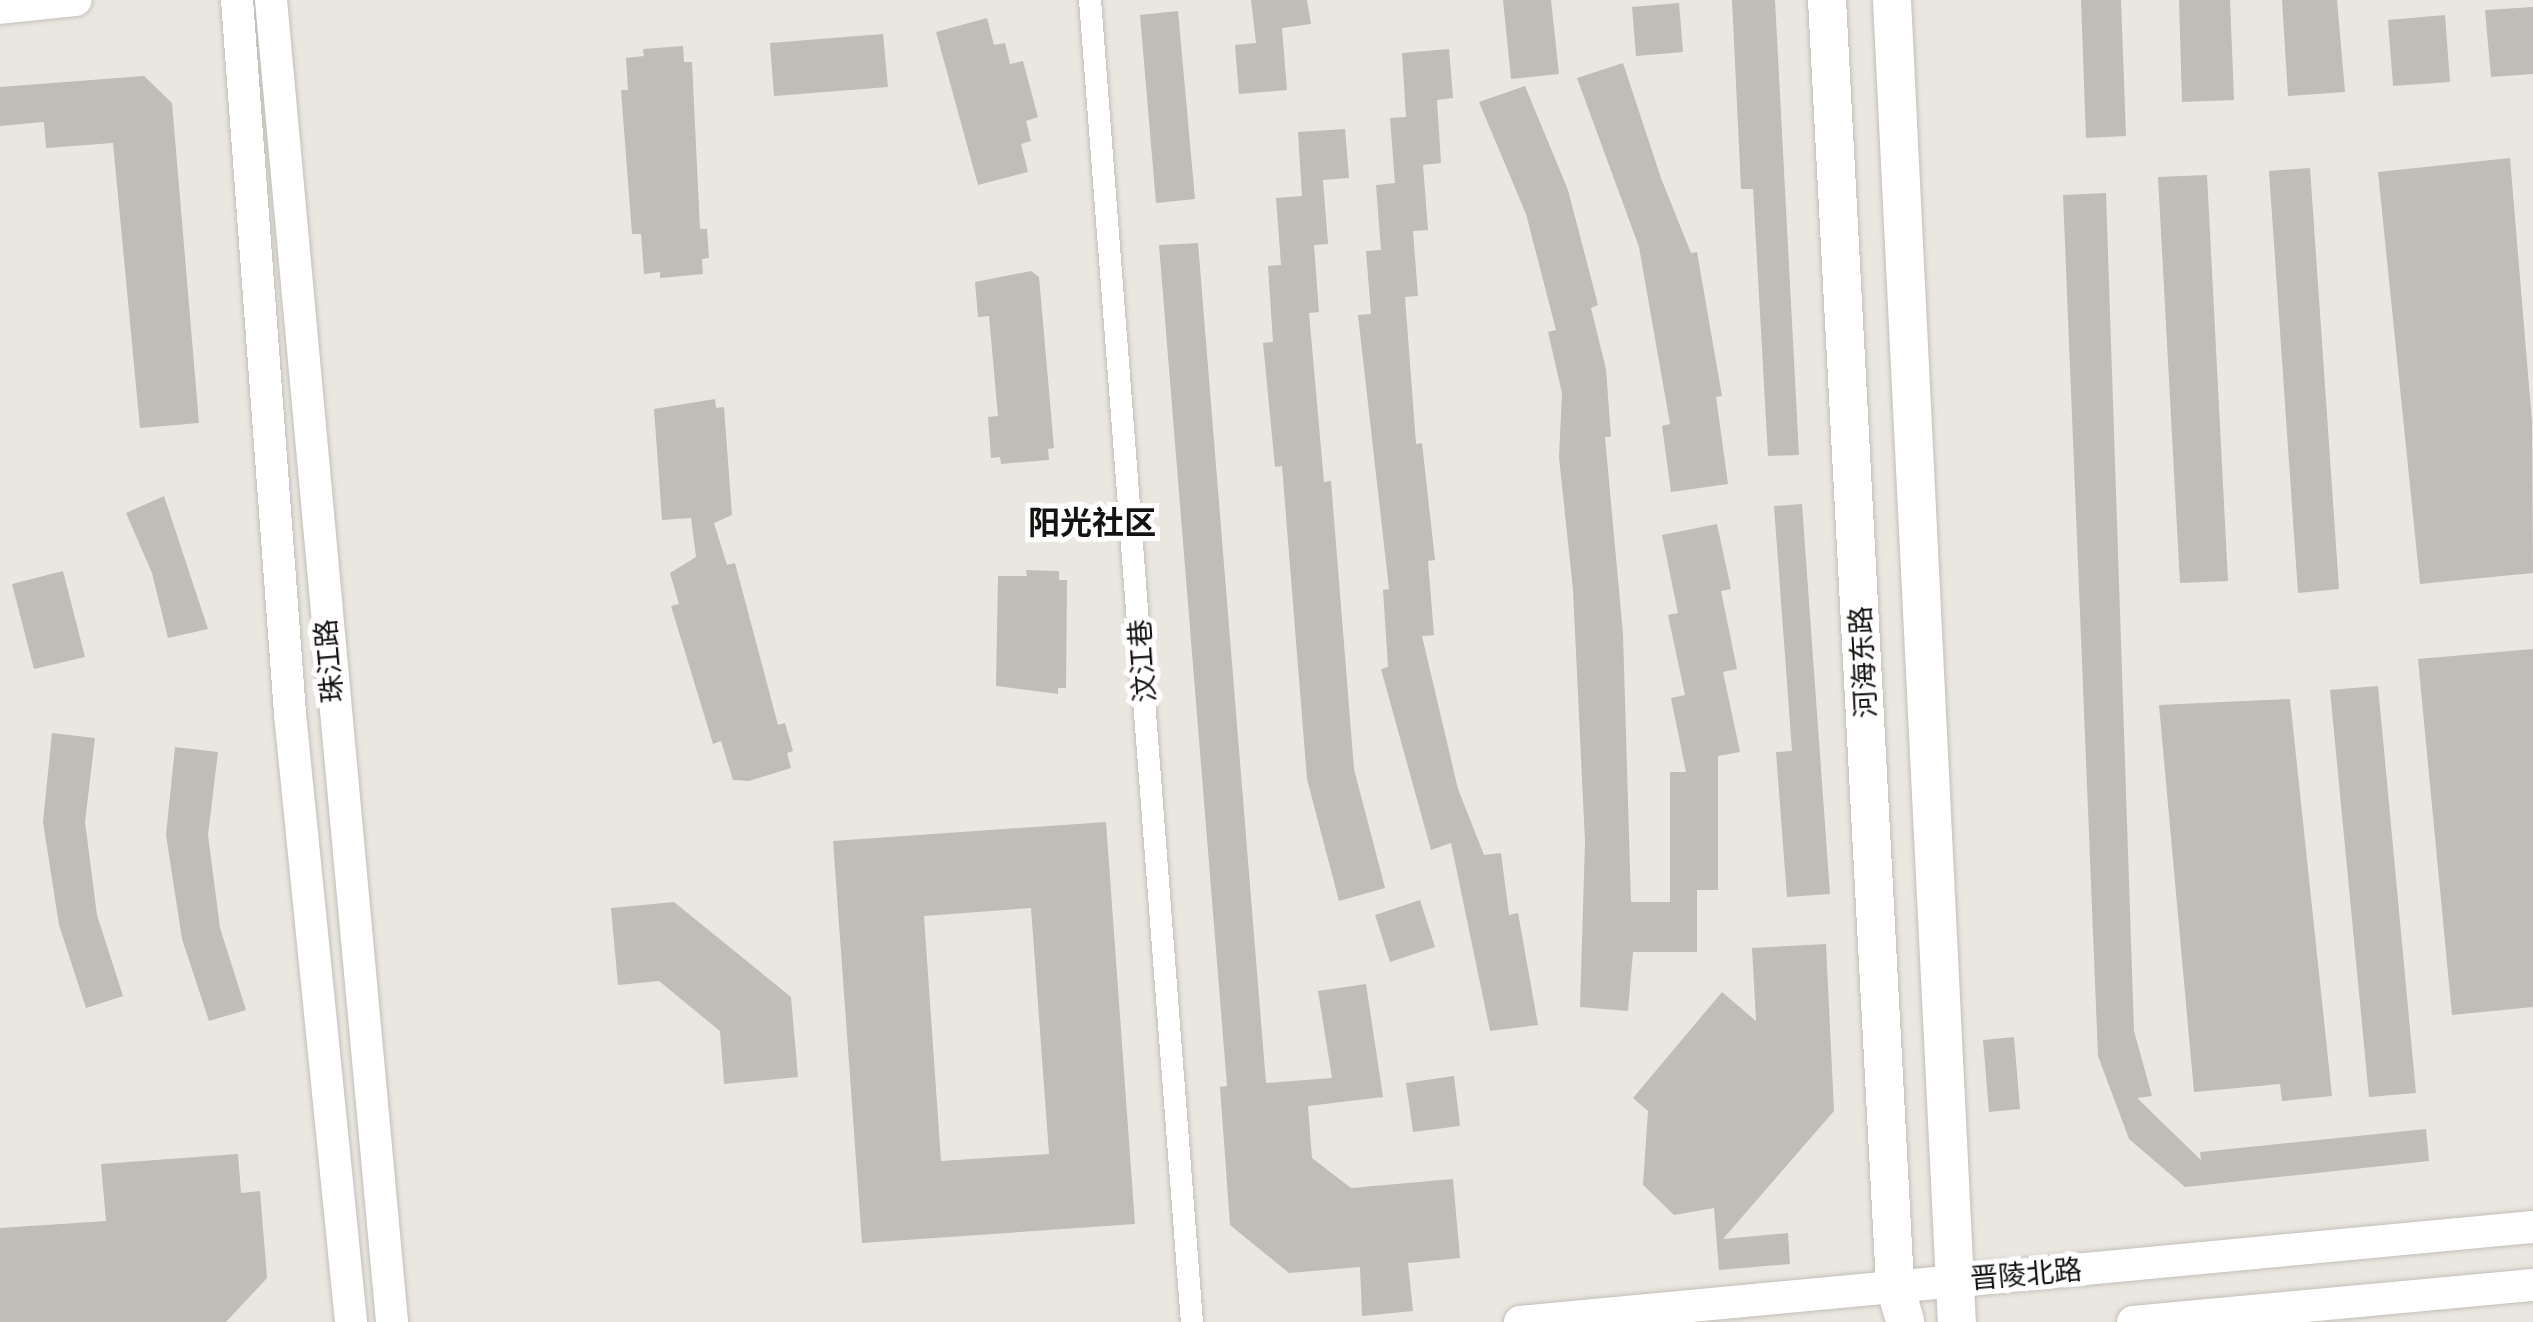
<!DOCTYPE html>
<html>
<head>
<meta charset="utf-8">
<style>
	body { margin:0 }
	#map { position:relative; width:2533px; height:1322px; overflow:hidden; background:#eae7e0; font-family:Barlow,"Noto Sans SC",sans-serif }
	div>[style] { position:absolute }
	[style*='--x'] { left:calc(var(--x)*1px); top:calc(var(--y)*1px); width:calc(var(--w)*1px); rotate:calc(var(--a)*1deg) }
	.building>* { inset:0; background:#c0bcb6 }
	.roads { filter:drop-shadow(0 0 2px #c2bfb8) drop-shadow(0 0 2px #c2bfb8) }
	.street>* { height:22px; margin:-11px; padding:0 11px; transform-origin:11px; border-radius:11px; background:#fff }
	.secondary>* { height:32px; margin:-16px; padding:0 16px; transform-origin:16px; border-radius:16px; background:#fff }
	.primary>* { height:38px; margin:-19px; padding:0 19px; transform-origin:19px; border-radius:19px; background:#fff }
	span { translate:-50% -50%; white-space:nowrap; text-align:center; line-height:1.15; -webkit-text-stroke:10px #fff; paint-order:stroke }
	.street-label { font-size:28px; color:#151311 }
	.quarter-label { font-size:32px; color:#151311; font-weight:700 }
</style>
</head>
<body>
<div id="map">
	<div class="building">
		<div style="clip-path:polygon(1251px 0,1307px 0,1311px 24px,1282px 28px,1287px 90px,1239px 94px,1235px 45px,1256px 43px)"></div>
		<div style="clip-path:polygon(1503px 0,1551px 0,1559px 74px,1511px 79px)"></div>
		<div style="clip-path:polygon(1732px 0,1775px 0,1799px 455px,1768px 456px,1753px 189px,1741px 189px)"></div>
		<div style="clip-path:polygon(2081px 0,2121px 0,2126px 136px,2086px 138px)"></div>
		<div style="clip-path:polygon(2179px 0,2230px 0,2234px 100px,2182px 102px)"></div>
		<div style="clip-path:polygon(2282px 0,2337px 0,2345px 92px,2288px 96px)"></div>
		<div style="clip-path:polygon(1679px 3px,1683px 52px,1636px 56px,1632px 7px)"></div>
		<div style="clip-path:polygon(2533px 7px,2533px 74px,2491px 77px,2485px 10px)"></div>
		<div style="clip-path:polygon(1178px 11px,1195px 199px,1156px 203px,1140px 15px)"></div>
		<div style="clip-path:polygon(2445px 15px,2450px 82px,2393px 86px,2388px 20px)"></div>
		<div style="clip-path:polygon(987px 18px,994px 45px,1005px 43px,1010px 64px,1023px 61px,1038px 117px,1026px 121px,1031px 141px,1021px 144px,1028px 172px,978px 185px,936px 32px)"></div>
		<div style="clip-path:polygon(883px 34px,888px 87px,774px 96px,770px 43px)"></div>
		<div style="clip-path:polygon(683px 46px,684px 62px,692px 62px,700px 229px,707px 229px,709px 258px,702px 259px,703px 274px,660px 278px,660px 272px,644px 274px,641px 234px,632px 234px,621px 90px,628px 90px,626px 58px,644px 56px,643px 49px)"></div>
		<div style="clip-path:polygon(1449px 49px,1453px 98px,1437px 100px,1441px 163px,1423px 165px,1428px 230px,1413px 231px,1418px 296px,1405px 297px,1416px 444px,1422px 443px,1435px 560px,1428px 561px,1434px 635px,1422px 636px,1458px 789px,1484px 855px,1501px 853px,1509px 915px,1518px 913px,1538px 1025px,1490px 1031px,1451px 843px,1431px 850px,1381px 669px,1388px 667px,1383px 590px,1389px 589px,1358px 315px,1371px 314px,1366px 251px,1381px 250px,1376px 185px,1395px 183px,1390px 118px,1406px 117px,1402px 53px)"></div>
		<div style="clip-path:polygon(1623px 63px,1661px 178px,1691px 253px,1697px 252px,1722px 396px,1716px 397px,1728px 484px,1671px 492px,1662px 426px,1670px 424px,1639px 247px,1577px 78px)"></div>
		<div style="clip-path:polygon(144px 76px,172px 103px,199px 423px,140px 428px,113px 143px,46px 148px,44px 122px,0 126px,0 87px)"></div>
		<div style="clip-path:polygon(1525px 86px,1568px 190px,1598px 305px,1591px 308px,1606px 369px,1611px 437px,1605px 437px,1623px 634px,1631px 902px,1670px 902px,1670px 772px,1686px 772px,1671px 698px,1685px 695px,1668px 615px,1678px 613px,1662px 535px,1717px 524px,1731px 589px,1721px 591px,1737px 669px,1723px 672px,1740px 752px,1718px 756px,1718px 890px,1697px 890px,1697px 952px,1633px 952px,1628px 1011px,1580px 1007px,1585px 842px,1573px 590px,1559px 457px,1562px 393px,1548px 332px,1556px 330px,1526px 214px,1479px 102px)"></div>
		<div style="clip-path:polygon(1345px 129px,1349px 178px,1323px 180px,1328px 244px,1314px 245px,1319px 312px,1309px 313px,1324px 482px,1331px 481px,1354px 769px,1385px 888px,1339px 901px,1307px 779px,1282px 466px,1275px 467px,1263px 343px,1273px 342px,1268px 266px,1281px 265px,1276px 198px,1302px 196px,1298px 132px)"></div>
		<div style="clip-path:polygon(2510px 158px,2532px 422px,2533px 573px,2420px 584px,2378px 172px)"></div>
		<div style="clip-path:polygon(2310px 168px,2339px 589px,2298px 593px,2269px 171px)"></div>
		<div style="clip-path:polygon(2207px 175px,2228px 581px,2180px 583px,2158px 177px)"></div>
		<div style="clip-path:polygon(2106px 193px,2134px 1031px,2152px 1096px,2137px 1098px,2201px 1160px,2200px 1152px,2426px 1129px,2429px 1161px,2185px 1187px,2129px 1139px,2098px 1056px,2063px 195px)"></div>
		<div style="clip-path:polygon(1198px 243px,1266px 1083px,1332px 1078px,1318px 991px,1366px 984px,1383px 1097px,1308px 1106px,1312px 1158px,1351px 1188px,1453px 1179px,1460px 1258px,1408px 1263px,1413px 1311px,1362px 1316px,1360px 1267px,1289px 1273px,1230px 1225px,1220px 1087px,1227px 1086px,1159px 245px)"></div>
		<div style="clip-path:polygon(1031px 271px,1039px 277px,1054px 448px,1048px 449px,1049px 460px,1001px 464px,1000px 457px,991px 458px,988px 417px,998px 416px,989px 316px,978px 317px,975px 282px)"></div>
		<div style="clip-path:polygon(715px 399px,716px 408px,724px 407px,732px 515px,714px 523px,727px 565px,735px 563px,778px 725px,785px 723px,793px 751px,787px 753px,791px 768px,749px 781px,733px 780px,721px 741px,713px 744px,671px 606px,679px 604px,670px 573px,696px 557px,691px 518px,662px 520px,654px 409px)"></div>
		<div style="clip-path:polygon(164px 496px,208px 629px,168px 638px,152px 573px,126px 513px)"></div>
		<div style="clip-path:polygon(1802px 504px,1830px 894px,1787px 897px,1776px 752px,1792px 751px,1774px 506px)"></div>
		<div style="clip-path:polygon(1026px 570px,1059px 571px,1059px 580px,1067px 580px,1066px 688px,1058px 688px,1058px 694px,996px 686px,998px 576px,1027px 576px)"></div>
		<div style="clip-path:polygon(63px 571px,85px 657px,34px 669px,12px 584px)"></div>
		<div style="clip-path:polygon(2533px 649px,2533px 1007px,2452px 1015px,2418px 659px)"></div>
		<div style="clip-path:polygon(2378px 686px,2416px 1093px,2369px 1097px,2330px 690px)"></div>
		<div style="clip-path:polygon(2290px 699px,2332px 1096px,2282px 1101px,2280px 1084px,2194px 1092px,2159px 705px)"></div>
		<div style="clip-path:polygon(52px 733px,95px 738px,85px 822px,97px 915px,123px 996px,86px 1008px,59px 925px,43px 822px)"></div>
		<div style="clip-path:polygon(175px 747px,218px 752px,208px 835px,220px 928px,246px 1010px,209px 1021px,182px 939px,166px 835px)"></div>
		<div style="clip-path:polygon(evenodd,1106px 822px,1135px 1224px,862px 1243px,833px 841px,1106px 822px,1031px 908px,1049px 1154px,941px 1161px,924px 916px,1031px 908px)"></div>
		<div style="clip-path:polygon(1420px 900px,1435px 947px,1390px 962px,1375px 915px)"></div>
		<div style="clip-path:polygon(674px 902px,791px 997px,798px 1077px,724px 1084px,720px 1031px,659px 981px,618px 985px,611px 908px)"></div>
		<div style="clip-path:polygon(1826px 944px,1834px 1111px,1723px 1239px,1788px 1233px,1790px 1264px,1719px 1270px,1714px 1208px,1674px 1215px,1643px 1185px,1648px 1111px,1633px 1098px,1722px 992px,1756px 1021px,1752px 948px)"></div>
		<div style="clip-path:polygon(2014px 1037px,2020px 1109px,1989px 1112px,1983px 1040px)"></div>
		<div style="clip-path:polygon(1454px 1076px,1460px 1126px,1413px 1132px,1406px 1083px)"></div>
		<div style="clip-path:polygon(238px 1154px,241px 1193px,260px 1191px,267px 1278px,226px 1322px,0 1322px,0 1228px,106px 1221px,101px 1164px)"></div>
	</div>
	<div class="roads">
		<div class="street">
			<div style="--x:1090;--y:0;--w:1326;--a:85.59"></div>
		</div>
		<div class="secondary">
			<div style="--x:237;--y:0;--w:716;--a:85.75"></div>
			<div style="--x:290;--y:714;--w:611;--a:84.27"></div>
			<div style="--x:271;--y:0;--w:1328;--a:84.77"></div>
			<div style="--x:0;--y:8;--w:76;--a:-6"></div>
			<div style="--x:1520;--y:1322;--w:1017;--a:-5.36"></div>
			<div style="--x:2133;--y:1322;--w:402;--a:-5.3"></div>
		</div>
		<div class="primary">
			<div style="--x:1827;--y:0;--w:1288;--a:86.97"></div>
			<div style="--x:1895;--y:1286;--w:37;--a:74"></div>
			<div style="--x:1892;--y:0;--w:1324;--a:87.19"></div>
		</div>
	</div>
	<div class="street-label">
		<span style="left:328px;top:661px;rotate:-95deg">珠江路</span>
		<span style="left:1141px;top:661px;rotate:-94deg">汶江巷</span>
		<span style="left:1862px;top:662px;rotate:-93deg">河海东路</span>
		<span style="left:2026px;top:1273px;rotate:-5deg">晋陵北路</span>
	</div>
	<div class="quarter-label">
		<span style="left:1092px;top:521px">阳光社区</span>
	</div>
</div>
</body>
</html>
